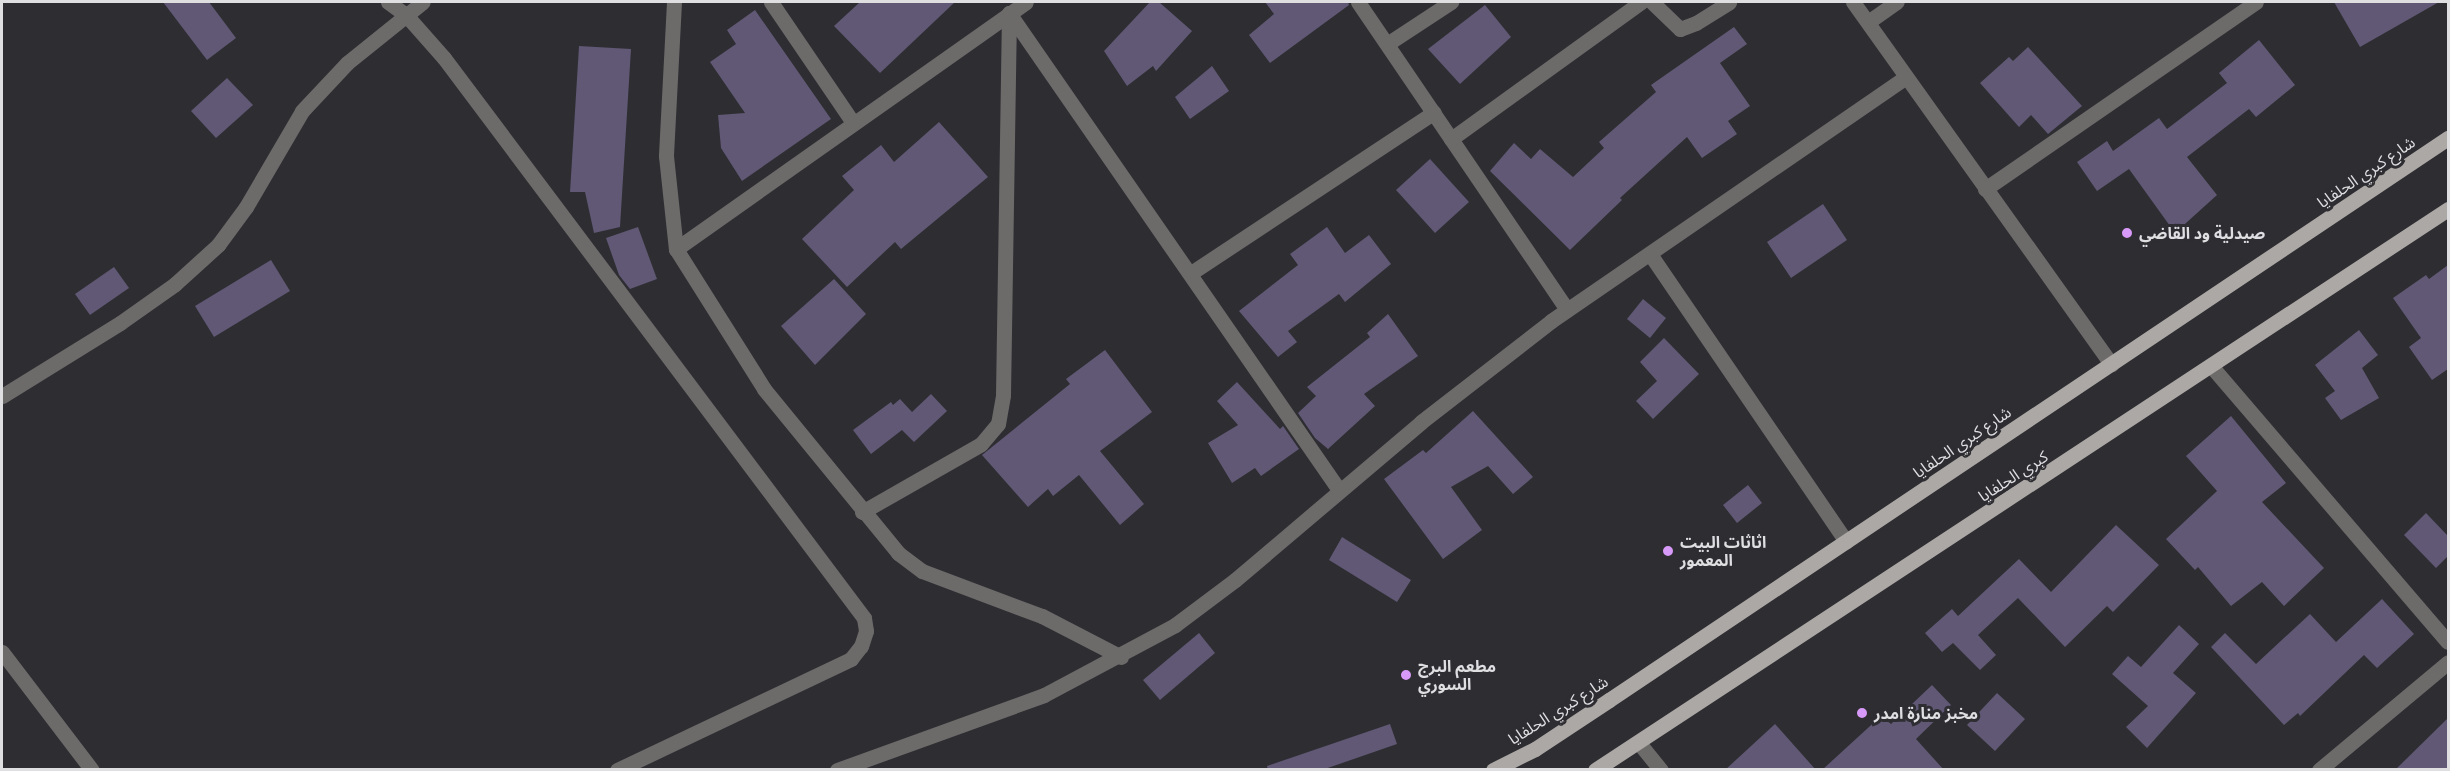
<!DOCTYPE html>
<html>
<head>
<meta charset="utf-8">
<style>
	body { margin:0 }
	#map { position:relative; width:2450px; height:771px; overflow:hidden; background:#2e2d32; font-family:Ubuntu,"Noto Sans Arabic",sans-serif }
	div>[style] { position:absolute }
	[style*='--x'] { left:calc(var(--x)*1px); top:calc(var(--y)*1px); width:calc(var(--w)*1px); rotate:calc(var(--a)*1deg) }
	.building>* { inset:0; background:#605874 }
	.minor>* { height:15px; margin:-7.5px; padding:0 7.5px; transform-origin:7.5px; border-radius:7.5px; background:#6d6b6a }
	.major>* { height:15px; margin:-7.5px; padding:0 7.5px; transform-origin:7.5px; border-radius:7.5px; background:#aca8a5 }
	.dots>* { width:16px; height:16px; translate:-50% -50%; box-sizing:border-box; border:3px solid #2e2d32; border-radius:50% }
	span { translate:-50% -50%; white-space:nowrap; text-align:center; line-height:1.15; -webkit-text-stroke:6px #2e2d32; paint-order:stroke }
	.street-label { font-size:16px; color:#dfdee1 }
	.poi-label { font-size:16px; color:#dfdee1; font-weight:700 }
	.left { translate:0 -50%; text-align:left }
	.frame { position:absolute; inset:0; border:3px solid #dfdee1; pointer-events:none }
</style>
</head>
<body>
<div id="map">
	<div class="building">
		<div style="clip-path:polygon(163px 2px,209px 2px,236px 38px,207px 60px)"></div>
		<div style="clip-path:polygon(860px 2px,955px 2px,880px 73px,834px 26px)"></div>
		<div style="clip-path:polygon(1150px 2px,1159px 2px,1192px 31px,1156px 71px,1153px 66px,1127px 86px,1104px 51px)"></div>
		<div style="clip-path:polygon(1265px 2px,1348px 2px,1349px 5px,1270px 63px,1249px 35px,1274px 14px)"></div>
		<div style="clip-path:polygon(2334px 2px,2439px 2px,2360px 47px)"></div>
		<div style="clip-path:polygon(1485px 5px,1511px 37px,1460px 84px,1428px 49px)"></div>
		<div style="clip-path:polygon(755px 10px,831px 119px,742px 181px,721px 148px,718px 115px,745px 113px,710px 62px,736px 44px,727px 30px)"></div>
		<div style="clip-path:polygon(1734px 27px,1747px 44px,1720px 63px,1750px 106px,1728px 121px,1737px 134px,1702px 158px,1687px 137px,1620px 198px,1622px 200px,1570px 250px,1490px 171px,1514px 143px,1531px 159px,1540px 149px,1573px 177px,1604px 148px,1599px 142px,1656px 92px,1651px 85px)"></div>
		<div style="clip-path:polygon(2259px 40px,2295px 85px,2256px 117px,2249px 109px,2187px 157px,2217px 195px,2175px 233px,2129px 169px,2097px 191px,2077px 162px,2107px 141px,2113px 151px,2159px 118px,2167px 129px,2227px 83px,2219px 73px)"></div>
		<div style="clip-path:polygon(579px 46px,631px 49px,620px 227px,594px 233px,585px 192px,570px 192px)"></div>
		<div style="clip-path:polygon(2028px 47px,2082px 106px,2048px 134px,2031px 115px,2019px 127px,1980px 83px,2009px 57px,2013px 61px)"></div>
		<div style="clip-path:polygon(1212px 66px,1229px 91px,1190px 119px,1175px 97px)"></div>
		<div style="clip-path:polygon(227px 78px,253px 105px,216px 138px,191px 111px)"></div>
		<div style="clip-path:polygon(939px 122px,988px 177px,901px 249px,895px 242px,847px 287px,802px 239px,854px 190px,842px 176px,881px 145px,894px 162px)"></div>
		<div style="clip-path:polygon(1430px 159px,1469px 202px,1435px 233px,1396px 190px)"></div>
		<div style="clip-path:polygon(1823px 204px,1847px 240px,1791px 278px,1767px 242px)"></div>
		<div style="clip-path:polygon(638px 227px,657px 279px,630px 289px,619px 275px,606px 238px)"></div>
		<div style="clip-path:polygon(1327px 227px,1345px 253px,1369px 235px,1391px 264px,1345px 302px,1339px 294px,1288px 331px,1297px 342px,1278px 357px,1239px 311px,1298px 265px,1290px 254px)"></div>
		<div style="clip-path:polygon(271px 260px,290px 291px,214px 337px,195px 306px)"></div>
		<div style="clip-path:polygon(2448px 265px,2448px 369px,2432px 380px,2409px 347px,2421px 338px,2393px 298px,2426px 275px,2429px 279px)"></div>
		<div style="clip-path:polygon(114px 267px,129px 288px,90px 315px,75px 294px)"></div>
		<div style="clip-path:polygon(834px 279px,866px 314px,815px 365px,781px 326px)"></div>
		<div style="clip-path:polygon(1643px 299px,1666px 318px,1650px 338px,1627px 319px)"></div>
		<div style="clip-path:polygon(1388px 314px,1418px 356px,1364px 394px,1375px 406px,1328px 449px,1315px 438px,1298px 413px,1316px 396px,1307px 387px,1370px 337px,1367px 333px)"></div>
		<div style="clip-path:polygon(2359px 330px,2378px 355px,2362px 368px,2379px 398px,2341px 420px,2325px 398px,2335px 391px,2315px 365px)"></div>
		<div style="clip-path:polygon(1664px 338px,1699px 374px,1653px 419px,1636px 401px,1657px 381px,1640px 362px)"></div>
		<div style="clip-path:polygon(1105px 350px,1152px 412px,1100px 451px,1144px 504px,1120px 525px,1079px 475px,1053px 496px,1048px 489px,1028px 507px,982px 455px,1070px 384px,1066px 379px)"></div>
		<div style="clip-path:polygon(1237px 382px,1280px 429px,1283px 426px,1299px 449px,1261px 476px,1255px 468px,1232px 483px,1208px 443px,1238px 425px,1217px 401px)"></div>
		<div style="clip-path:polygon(931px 394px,947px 411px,914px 442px,902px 430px,871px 454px,853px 430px,891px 402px,893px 405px,900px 399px,912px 412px)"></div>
		<div style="clip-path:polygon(1473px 411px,1533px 477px,1513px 494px,1488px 466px,1451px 487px,1482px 530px,1443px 559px,1384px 479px,1423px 450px,1426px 453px)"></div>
		<div style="clip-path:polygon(2231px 416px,2286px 483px,2262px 502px,2324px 568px,2284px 606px,2262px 582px,2231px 606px,2198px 567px,2195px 570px,2166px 539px,2217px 491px,2186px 456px)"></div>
		<div style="clip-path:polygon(1748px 485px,1762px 503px,1737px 523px,1723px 505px)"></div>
		<div style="clip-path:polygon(2426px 513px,2448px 536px,2448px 556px,2436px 568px,2404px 535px)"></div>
		<div style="clip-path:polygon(2116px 525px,2159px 565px,2113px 612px,2107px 606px,2065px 647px,2018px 598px,1978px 635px,1996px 655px,1980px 670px,1953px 643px,1942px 652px,1925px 633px,1952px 609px,1958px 616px,2019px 559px,2051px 592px)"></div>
		<div style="clip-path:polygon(1342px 537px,1411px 580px,1397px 602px,1329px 560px)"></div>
		<div style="clip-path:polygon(2382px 599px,2414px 634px,2377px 668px,2364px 655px,2300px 716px,2298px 713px,2284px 725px,2211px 647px,2225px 633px,2256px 664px,2310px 614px,2336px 642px)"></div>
		<div style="clip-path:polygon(2179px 625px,2199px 644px,2173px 673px,2196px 693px,2147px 748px,2126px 727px,2148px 706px,2112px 674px,2128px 656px,2141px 667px)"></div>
		<div style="clip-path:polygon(1199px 633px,1215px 653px,1160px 700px,1143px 680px)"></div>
		<div style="clip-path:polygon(1932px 685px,1951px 705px,1916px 739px,1944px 770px,1822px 770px,1881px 716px,1891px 724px)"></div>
		<div style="clip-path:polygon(1997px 693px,2025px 719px,1995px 751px,1967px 725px)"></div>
		<div style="clip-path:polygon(2448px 718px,2448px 770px,2395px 770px)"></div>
		<div style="clip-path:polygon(1390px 724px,1397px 744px,1322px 770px,1268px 770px,1267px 766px)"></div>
		<div style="clip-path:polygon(1775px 724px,1816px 770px,1725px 770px)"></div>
	</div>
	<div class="minor">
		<div style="--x:388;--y:2;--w:22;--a:36"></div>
		<div style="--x:406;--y:15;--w:57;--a:48.5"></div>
		<div style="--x:444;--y:58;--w:700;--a:53.13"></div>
		<div style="--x:864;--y:618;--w:13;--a:81"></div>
		<div style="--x:866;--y:631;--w:16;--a:108"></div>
		<div style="--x:861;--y:646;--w:16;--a:128"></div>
		<div style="--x:851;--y:659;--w:259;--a:154.6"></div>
		<div style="--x:674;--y:2;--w:154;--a:93"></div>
		<div style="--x:666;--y:156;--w:94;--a:83.9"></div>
		<div style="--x:676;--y:249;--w:165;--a:57.8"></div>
		<div style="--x:764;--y:389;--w:212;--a:50.7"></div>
		<div style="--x:898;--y:553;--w:30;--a:37"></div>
		<div style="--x:922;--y:571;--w:128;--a:20.6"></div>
		<div style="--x:1042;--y:616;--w:89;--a:27.4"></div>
		<div style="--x:771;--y:2;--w:144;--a:55.8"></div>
		<div style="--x:1358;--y:2;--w:372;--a:55.8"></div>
		<div style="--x:1652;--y:2;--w:39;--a:44"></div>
		<div style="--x:1680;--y:29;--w:17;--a:-21"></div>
		<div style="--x:1696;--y:23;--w:39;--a:-32"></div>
		<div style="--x:1853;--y:2;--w:445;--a:54.5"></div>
		<div style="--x:1009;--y:13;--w:580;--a:55.32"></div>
		<div style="--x:1868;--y:22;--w:35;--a:-35"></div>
		<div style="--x:1387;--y:44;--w:77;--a:-33.3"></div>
		<div style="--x:1451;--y:139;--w:234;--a:-35.8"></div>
		<div style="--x:1985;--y:189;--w:329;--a:-34.6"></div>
		<div style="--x:676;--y:249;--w:428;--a:-35.2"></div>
		<div style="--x:1650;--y:254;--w:348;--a:55.7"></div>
		<div style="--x:1191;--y:273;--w:291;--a:-33.5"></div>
		<div style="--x:2212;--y:367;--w:362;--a:49.4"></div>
		<div style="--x:2;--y:396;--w:139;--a:-31.7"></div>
		<div style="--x:120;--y:323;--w:67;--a:-35.3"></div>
		<div style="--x:175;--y:284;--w:58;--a:-42.2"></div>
		<div style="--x:218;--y:245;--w:47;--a:-53.6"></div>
		<div style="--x:246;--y:207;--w:111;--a:-59.7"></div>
		<div style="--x:302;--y:111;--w:66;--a:-46.8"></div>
		<div style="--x:347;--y:63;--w:97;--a:-38.8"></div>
		<div style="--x:862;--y:512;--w:137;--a:-29.7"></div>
		<div style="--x:981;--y:444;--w:26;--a:-50"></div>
		<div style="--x:998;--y:424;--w:29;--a:-80"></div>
		<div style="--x:1003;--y:395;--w:382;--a:-89.1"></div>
		<div style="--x:2;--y:652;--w:148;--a:52.7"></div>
		<div style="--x:1639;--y:743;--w:35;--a:51"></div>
		<div style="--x:837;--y:770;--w:220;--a:-19.9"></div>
		<div style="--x:1044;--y:695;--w:149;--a:-28.1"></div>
		<div style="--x:1175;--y:625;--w:75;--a:-36.9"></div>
		<div style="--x:1235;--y:580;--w:244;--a:-40.3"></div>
		<div style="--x:1421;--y:422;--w:165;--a:-37.8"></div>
		<div style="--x:1551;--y:321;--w:429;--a:-34.5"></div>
		<div style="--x:2319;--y:770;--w:168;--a:-39.9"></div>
	</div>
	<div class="major">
		<div style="--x:1493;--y:770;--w:47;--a:-26.6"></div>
		<div style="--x:1535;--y:749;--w:89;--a:-33.5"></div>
		<div style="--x:1609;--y:700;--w:1010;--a:-33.82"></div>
		<div style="--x:1595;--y:770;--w:1021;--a:-33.33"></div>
	</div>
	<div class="dots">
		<div style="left:2127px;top:233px;background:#d89af8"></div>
		<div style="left:1668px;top:551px;background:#d89af8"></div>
		<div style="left:1406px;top:675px;background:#d89af8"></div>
		<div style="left:1862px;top:713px;background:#d89af8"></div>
	</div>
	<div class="street-label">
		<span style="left:2366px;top:172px;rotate:-34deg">شارع كبري الحلفايا</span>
		<span style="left:1962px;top:442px;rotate:-34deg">شارع كبري الحلفايا</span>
		<span style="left:2013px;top:476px;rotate:-33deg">كبري الحلفايا</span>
		<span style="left:1558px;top:710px;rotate:-32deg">شارع كبري الحلفايا</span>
	</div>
	<div class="poi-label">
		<span class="left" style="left:2139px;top:233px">صيدلية ود القاضي</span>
		<span class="left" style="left:1680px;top:551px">اثاثات البيت<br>المعمور</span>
		<span class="left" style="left:1418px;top:675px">مطعم البرج<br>السوري</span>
		<span class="left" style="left:1874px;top:713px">مخبز منارة امدر</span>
	</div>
	<div class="frame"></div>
</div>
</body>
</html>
